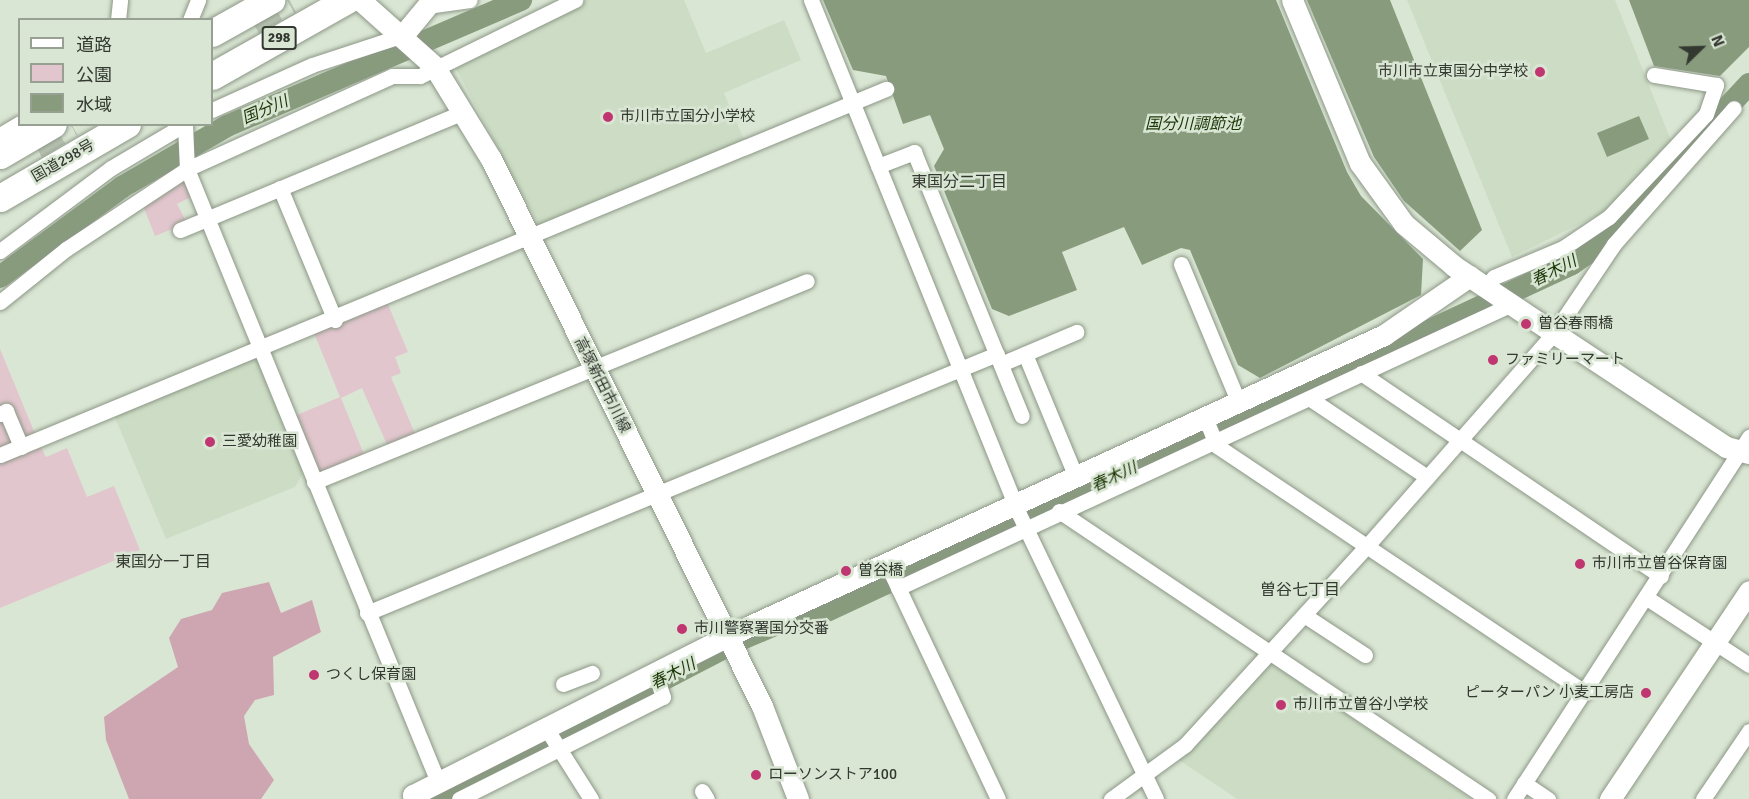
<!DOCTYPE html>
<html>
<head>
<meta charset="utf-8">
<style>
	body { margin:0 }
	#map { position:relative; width:1749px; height:799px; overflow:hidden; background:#dae6d4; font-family:Signika,"Noto Sans JP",sans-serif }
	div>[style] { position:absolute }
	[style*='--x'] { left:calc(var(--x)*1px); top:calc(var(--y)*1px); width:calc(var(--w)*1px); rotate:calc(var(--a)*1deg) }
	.built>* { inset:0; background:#cdddc5 }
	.green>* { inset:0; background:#e2c6ce }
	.forest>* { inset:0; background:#cea6b1 }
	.water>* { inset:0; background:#889c7d }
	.river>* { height:22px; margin:-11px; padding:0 11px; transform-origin:11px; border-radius:11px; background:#889c7d }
	.highway-tunnel>* { height:27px; margin-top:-13.5px; transform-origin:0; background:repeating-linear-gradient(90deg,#b9c3b3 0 27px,transparent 0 41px) }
	.roads { filter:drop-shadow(0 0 2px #8c9786) drop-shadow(0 0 2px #8c9786) }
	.street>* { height:15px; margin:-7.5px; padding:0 7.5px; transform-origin:7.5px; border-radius:7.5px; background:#fff }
	.secondary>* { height:21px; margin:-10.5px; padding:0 10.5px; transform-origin:10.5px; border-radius:10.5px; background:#fff }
	.highway>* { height:27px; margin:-13.5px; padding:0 13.5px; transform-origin:13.5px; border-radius:13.5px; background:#fff }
	.dots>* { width:16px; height:16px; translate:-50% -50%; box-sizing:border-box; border:3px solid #dae6d4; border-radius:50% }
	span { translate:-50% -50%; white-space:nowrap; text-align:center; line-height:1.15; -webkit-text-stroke:5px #dae6d4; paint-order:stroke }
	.shield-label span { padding:2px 4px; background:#dae6d4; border:2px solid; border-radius:4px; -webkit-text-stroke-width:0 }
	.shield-label { font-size:14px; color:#333831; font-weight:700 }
	.poi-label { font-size:15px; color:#333831 }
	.right { translate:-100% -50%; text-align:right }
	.left { translate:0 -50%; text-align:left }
	.street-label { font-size:15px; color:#333831 }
	.water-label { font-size:16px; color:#1b3707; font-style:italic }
	.neighbourhood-label { font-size:16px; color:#333831 }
	.legend { position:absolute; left:18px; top:18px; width:195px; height:108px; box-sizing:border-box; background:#dae6d4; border:2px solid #97a093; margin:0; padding:8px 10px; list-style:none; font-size:18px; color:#333831 }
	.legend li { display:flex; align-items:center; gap:12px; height:30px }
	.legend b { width:30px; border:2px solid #97a093 }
	.north { position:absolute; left:1671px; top:18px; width:60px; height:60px; -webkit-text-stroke:4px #dae6d4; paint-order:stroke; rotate:67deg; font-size:16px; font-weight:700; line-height:24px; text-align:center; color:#333831 }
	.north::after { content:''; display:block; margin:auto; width:21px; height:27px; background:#333831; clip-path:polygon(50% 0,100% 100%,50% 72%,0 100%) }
</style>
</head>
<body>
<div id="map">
	<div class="built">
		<div style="clip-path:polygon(587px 0,684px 0,706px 53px,784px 20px,801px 60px,724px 93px,745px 142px,540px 227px,454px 65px)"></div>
		<div style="clip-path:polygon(1407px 0,1615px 0,1672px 143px,1606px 211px,1512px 257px)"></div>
		<div style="clip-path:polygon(258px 356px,305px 470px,295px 487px,166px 539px,114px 415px)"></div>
		<div style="clip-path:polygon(1271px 663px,1471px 799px,1237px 799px,1176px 758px)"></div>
	</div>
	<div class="green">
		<div style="clip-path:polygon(181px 177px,195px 195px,177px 204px,187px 223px,155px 236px,142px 203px)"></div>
		<div style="clip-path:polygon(387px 302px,408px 352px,395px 357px,401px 373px,391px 377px,416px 436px,388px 447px,362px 388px,341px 398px,365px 457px,318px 476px,292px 417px,340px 397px,314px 333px)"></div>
		<div style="clip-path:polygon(0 349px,36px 436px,26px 440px,0 408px)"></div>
		<div style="clip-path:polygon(0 419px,14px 442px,0 450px)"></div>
		<div style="clip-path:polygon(40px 445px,46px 457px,67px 448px,87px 497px,114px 486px,140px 550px,0 608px,0 462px)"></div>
	</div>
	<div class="forest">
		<div style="clip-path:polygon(269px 582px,281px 613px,312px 600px,321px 632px,273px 657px,274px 695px,255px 700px,244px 716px,249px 744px,274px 780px,261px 799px,129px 799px,106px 740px,104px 717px,178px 667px,169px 638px,181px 619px,212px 610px,222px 593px)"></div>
	</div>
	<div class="water">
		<div style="clip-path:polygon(823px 0,1276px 0,1347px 172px,1361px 196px,1423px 259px,1421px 295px,1260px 378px,1238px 365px,1190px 250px,1181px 248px,1142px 265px,1124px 227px,1062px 252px,1077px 290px,1009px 316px,992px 309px,934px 166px,944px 149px,930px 115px,903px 124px,886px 76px,853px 70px)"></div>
		<div style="clip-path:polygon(1307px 0,1390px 0,1482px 230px,1460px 251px,1404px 201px,1374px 157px)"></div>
		<div style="clip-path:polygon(1629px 0,1749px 0,1749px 47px,1720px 76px,1654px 66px)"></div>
		<div style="clip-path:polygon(1639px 116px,1649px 139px,1607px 157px,1597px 133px)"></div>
	</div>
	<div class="river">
		<div style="--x:0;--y:277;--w:152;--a:-36.4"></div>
		<div style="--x:122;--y:187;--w:121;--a:-30.2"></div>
		<div style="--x:227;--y:126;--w:320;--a:-23.2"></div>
		<div style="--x:433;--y:799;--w:348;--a:-27.4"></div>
		<div style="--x:742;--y:639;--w:46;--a:-23.2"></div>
		<div style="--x:784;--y:621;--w:17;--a:7"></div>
		<div style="--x:801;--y:623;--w:850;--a:-24.97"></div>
		<div style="--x:1572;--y:264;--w:33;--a:-35"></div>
		<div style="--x:1599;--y:245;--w:220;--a:-47"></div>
	</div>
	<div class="highway-tunnel">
		<div style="--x:252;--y:21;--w:43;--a:-29.6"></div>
		<div style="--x:35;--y:145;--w:42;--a:-30.3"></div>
	</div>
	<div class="roads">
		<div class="street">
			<div style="--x:811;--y:0;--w:554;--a:67.97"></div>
			<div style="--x:1019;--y:514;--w:316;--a:64.3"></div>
			<div style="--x:427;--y:6;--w:43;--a:-7.9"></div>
			<div style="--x:118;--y:20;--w:20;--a:-84"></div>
			<div style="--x:190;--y:20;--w:22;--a:-68"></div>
			<div style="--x:212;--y:110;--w:110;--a:-24.2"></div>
			<div style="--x:312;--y:65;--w:96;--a:-18.2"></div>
			<div style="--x:185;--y:124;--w:45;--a:87.5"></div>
			<div style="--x:187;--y:169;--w:662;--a:67.73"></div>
			<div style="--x:0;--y:135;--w:23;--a:-31"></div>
			<div style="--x:878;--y:166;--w:39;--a:-21"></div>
			<div style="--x:914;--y:152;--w:285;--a:67.8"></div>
			<div style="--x:280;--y:188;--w:143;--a:67.4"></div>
			<div style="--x:180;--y:230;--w:307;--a:-22.6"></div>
			<div style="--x:0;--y:251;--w:139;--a:-36.8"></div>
			<div style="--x:111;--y:168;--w:86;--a:-30.7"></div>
			<div style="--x:1181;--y:264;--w:151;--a:67.4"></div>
			<div style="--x:1485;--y:287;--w:13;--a:-48"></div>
			<div style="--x:1494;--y:277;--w:75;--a:-22.8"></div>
			<div style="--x:1563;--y:248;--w:55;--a:-34"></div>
			<div style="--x:1609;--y:217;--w:141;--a:-46.7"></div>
			<div style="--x:1706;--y:114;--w:31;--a:-71"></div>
			<div style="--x:1716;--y:85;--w:63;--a:-170.8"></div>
			<div style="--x:0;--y:302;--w:85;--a:-38.8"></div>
			<div style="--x:66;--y:249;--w:145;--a:-33.5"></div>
			<div style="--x:187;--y:169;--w:225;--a:-24.4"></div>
			<div style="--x:392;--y:76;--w:28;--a:0"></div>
			<div style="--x:420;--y:76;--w:173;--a:-26.1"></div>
			<div style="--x:1025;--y:354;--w:131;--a:67.5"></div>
			<div style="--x:1001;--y:364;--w:82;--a:-23.1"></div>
			<div style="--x:1361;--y:373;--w:362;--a:34.1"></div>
			<div style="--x:1309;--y:398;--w:142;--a:33.8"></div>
			<div style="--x:0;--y:414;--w:7;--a:-27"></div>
			<div style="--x:6;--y:411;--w:39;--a:67"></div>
			<div style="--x:1205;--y:417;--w:31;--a:68"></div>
			<div style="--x:1217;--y:446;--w:443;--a:33.8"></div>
			<div style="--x:0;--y:455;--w:959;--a:-22.45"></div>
			<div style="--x:314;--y:482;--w:532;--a:-22.18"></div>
			<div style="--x:1059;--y:511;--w:517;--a:33.87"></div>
			<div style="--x:886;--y:562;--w:262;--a:64.7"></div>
			<div style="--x:898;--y:588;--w:676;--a:-24.82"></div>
			<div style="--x:1647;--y:598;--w:122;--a:33.3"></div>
			<div style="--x:367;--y:613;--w:681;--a:-22.35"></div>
			<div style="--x:1304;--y:615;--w:73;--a:33.3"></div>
			<div style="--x:563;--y:684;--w:31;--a:-21"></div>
			<div style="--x:546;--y:728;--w:84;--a:57.6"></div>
			<div style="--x:1524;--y:783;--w:29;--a:34"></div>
			<div style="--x:702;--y:791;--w:9;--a:58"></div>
			<div style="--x:459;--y:799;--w:228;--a:-26.6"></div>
			<div style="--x:663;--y:697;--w:25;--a:-108"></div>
			<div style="--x:1111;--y:799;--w:92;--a:-36.1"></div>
			<div style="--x:1185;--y:745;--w:268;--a:-47.6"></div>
			<div style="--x:1366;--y:547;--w:285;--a:-48.7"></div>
			<div style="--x:1554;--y:333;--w:107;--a:-56"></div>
			<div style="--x:1614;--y:244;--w:181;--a:-48.6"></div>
			<div style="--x:1514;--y:799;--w:432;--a:-57"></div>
			<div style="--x:1703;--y:799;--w:82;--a:-55.9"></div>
		</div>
		<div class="secondary">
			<div style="--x:360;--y:0;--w:99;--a:41.7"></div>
			<div style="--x:434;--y:66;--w:109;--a:58.5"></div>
			<div style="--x:491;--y:159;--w:610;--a:63.64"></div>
			<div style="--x:762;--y:706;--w:100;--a:68.8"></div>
			<div style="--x:1292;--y:0;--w:177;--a:67.4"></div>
			<div style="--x:1360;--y:163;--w:75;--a:54.2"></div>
			<div style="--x:1404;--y:224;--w:65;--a:40"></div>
			<div style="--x:1454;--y:266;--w:120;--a:33.8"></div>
			<div style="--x:1554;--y:333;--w:206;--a:33.5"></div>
			<div style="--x:1726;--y:447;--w:24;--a:15"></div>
			<div style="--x:403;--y:35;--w:45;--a:-50.4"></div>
			<div style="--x:416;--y:799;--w:5;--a:-127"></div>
			<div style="--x:413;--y:795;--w:353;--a:-26.8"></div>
			<div style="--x:728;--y:636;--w:722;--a:-24.65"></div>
			<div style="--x:1384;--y:335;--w:104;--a:-34.5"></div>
			<div style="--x:1610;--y:799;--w:250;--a:-56.2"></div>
		</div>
		<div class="highway">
			<div style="--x:212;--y:33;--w:68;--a:-29.2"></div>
			<div style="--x:212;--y:76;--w:155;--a:-29.4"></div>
			<div style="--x:0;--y:155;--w:61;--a:-30.3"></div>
			<div style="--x:0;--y:198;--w:147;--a:-30.2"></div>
		</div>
	</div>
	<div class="dots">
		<div style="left:1540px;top:72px;background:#c03670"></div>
		<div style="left:608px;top:117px;background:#c03670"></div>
		<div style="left:1526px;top:324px;background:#c03670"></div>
		<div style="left:1493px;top:360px;background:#c03670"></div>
		<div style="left:210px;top:442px;background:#c03670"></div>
		<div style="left:1580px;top:564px;background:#c03670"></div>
		<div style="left:846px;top:571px;background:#c03670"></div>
		<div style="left:682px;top:629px;background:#c03670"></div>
		<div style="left:314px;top:675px;background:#c03670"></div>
		<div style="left:1646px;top:693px;background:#c03670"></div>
		<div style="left:1281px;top:705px;background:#c03670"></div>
		<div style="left:756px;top:775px;background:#c03670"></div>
	</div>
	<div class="shield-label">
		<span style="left:279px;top:38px">298</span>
	</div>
	<div class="poi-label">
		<span class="right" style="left:1528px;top:72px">市川市立東国分中学校</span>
		<span class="left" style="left:620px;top:117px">市川市立国分小学校</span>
		<span class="left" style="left:1538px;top:324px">曽谷春雨橋</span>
		<span class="left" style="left:1505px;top:360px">ファミリーマート</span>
		<span class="left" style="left:222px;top:442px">三愛幼稚園</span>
		<span class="left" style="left:1592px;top:564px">市川市立曽谷保育園</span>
		<span class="left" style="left:858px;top:571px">曽谷橋</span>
		<span class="left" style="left:694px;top:629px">市川警察署国分交番</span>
		<span class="left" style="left:326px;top:675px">つくし保育園</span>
		<span class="right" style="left:1634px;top:693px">ピーターパン 小麦工房店</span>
		<span class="left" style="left:1293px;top:705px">市川市立曽谷小学校</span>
		<span class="left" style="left:768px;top:775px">ローソンストア100</span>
	</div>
	<div class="street-label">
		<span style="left:63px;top:161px;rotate:-30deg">国道298号</span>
		<span style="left:602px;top:385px;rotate:63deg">高塚新田市川線</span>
	</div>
	<div class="water-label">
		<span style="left:265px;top:110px;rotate:-23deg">国分川</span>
		<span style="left:1193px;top:124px">国分川調節池</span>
		<span style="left:1554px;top:271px;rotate:-27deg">春木川</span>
		<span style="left:1114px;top:477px;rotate:-25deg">春木川</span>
		<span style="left:673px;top:674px;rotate:-27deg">春木川</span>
	</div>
	<div class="neighbourhood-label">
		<span style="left:959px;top:182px">東国分二丁目</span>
		<span style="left:163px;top:562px">東国分一丁目</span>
		<span style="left:1300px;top:590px">曽谷七丁目</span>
	</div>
	<ul class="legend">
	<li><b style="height:8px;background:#fff"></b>道路</li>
	<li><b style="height:16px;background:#e2c6ce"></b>公園</li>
	<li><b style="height:16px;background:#889c7d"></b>水域</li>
	</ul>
	<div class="north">N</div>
</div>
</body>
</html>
